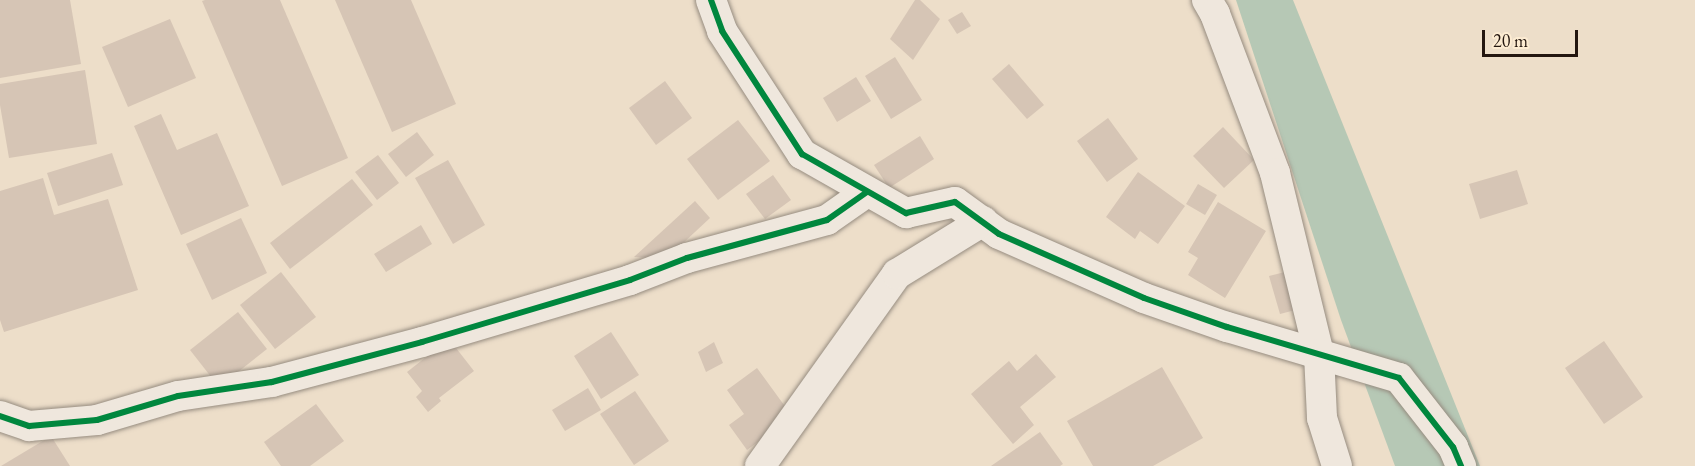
<!DOCTYPE html>
<html>
<head>
<meta charset="utf-8">
<style>
	body { margin:0 }
	#map { position:relative; width:1695px; height:466px; overflow:hidden; background:#eddec9; font-family:"EB Garamond",serif }
	div>[style] { position:absolute }
	[style*='--x'] { left:calc(var(--x)*1px); top:calc(var(--y)*1px); width:calc(var(--w)*1px); rotate:calc(var(--a)*1deg) }
	.water>* { inset:0; background:#b6c8b5 }
	.building>* { inset:0; background:#d6c5b5 }
	.roads { filter:drop-shadow(0 0 2px #968c80) drop-shadow(0 0 2px #968c80) }
	.street>* { height:30px; margin:-15px; padding:0 15px; transform-origin:15px; border-radius:15px; background:#efe7dd }
	.cycleway>* { height:6px; margin:-3px; padding:0 3px; transform-origin:3px; border-radius:3px; background:#00873e }
	span { translate:-50% -50%; white-space:nowrap; text-align:center; line-height:1.15; -webkit-text-stroke:4.5px #fdecd2; paint-order:stroke }
	.scale { position:absolute; left:1482px; top:30px; width:96px; height:27px; box-sizing:border-box; border:3px solid #23160f; border-top:0; padding-left:8px; font-size:18px; line-height:21px; white-space:nowrap; color:#23160f; -webkit-text-stroke:4px #fdecd2; paint-order:stroke }
</style>
</head>
<body>
<div id="map">
	<div class="water">
		<div style="clip-path:polygon(1236px 0,1293px 0,1480px 466px,1395px 466px,1341px 320px)"></div>
	</div>
	<div class="building">
		<div style="clip-path:polygon(0 0,70px 0,81px 64px,0 78px)"></div>
		<div style="clip-path:polygon(205px 0,280px 0,348px 158px,282px 186px,202px 1px)"></div>
		<div style="clip-path:polygon(335px 0,411px 0,456px 104px,392px 132px)"></div>
		<div style="clip-path:polygon(915px 0,920px 0,940px 19px,913px 60px,890px 39px)"></div>
		<div style="clip-path:polygon(962px 12px,971px 26px,957px 34px,948px 20px)"></div>
		<div style="clip-path:polygon(170px 19px,196px 78px,128px 107px,102px 47px)"></div>
		<div style="clip-path:polygon(895px 57px,922px 100px,891px 119px,865px 76px)"></div>
		<div style="clip-path:polygon(1009px 64px,1044px 105px,1027px 119px,992px 79px)"></div>
		<div style="clip-path:polygon(85px 70px,97px 144px,9px 158px,0 105px,0 84px)"></div>
		<div style="clip-path:polygon(856px 77px,871px 101px,837px 122px,823px 98px)"></div>
		<div style="clip-path:polygon(665px 81px,692px 118px,656px 145px,629px 108px)"></div>
		<div style="clip-path:polygon(161px 114px,177px 150px,217px 133px,249px 206px,181px 235px,134px 126px)"></div>
		<div style="clip-path:polygon(1108px 118px,1138px 159px,1107px 182px,1077px 141px)"></div>
		<div style="clip-path:polygon(738px 120px,770px 161px,718px 200px,687px 159px)"></div>
		<div style="clip-path:polygon(1223px 127px,1254px 160px,1224px 188px,1193px 156px)"></div>
		<div style="clip-path:polygon(417px 132px,434px 155px,406px 177px,388px 154px)"></div>
		<div style="clip-path:polygon(920px 136px,934px 159px,889px 188px,874px 165px)"></div>
		<div style="clip-path:polygon(112px 153px,123px 185px,58px 206px,47px 173px)"></div>
		<div style="clip-path:polygon(378px 155px,399px 183px,377px 200px,355px 172px)"></div>
		<div style="clip-path:polygon(448px 160px,485px 225px,453px 244px,415px 178px)"></div>
		<div style="clip-path:polygon(1517px 170px,1528px 204px,1480px 219px,1469px 184px)"></div>
		<div style="clip-path:polygon(1138px 172px,1185px 206px,1158px 244px,1140px 231px,1135px 239px,1106px 217px)"></div>
		<div style="clip-path:polygon(773px 175px,791px 200px,765px 219px,746px 194px)"></div>
		<div style="clip-path:polygon(43px 178px,54px 215px,108px 199px,138px 290px,4px 332px,0 320px,0 191px)"></div>
		<div style="clip-path:polygon(352px 179px,373px 205px,290px 269px,270px 243px)"></div>
		<div style="clip-path:polygon(1198px 184px,1217px 195px,1205px 215px,1186px 204px)"></div>
		<div style="clip-path:polygon(695px 201px,710px 218px,666px 259px,634px 257px)"></div>
		<div style="clip-path:polygon(1218px 202px,1266px 231px,1225px 298px,1188px 275px,1198px 258px,1188px 252px)"></div>
		<div style="clip-path:polygon(241px 218px,267px 273px,212px 300px,186px 244px)"></div>
		<div style="clip-path:polygon(421px 225px,432px 244px,386px 272px,374px 254px)"></div>
		<div style="clip-path:polygon(1305px 267px,1318px 304px,1280px 314px,1269px 276px)"></div>
		<div style="clip-path:polygon(281px 272px,316px 317px,275px 349px,240px 305px)"></div>
		<div style="clip-path:polygon(238px 312px,267px 349px,219px 387px,190px 350px)"></div>
		<div style="clip-path:polygon(611px 332px,639px 375px,601px 399px,574px 356px)"></div>
		<div style="clip-path:polygon(449px 339px,474px 371px,439px 398px,441px 401px,428px 412px,416px 397px,422px 391px,407px 372px)"></div>
		<div style="clip-path:polygon(1604px 341px,1643px 397px,1604px 424px,1565px 368px)"></div>
		<div style="clip-path:polygon(714px 342px,723px 363px,706px 372px,698px 352px)"></div>
		<div style="clip-path:polygon(1036px 354px,1056px 377px,1020px 407px,1034px 425px,1013px 444px,971px 394px,1009px 361px,1017px 371px)"></div>
		<div style="clip-path:polygon(1162px 367px,1203px 438px,1153px 466px,1093px 466px,1067px 421px)"></div>
		<div style="clip-path:polygon(757px 368px,792px 416px,747px 450px,729px 425px,744px 414px,727px 390px)"></div>
		<div style="clip-path:polygon(588px 388px,601px 410px,565px 431px,552px 410px)"></div>
		<div style="clip-path:polygon(635px 391px,669px 441px,634px 465px,600px 414px)"></div>
		<div style="clip-path:polygon(316px 404px,344px 441px,310px 466px,281px 466px,264px 442px)"></div>
		<div style="clip-path:polygon(1040px 432px,1063px 464px,1060px 466px,991px 466px)"></div>
		<div style="clip-path:polygon(51px 436px,70px 466px,1px 466px)"></div>
	</div>
	<div class="roads">
		<div class="street">
			<div style="--x:711;--y:0;--w:33;--a:70"></div>
			<div style="--x:722;--y:31;--w:147;--a:57"></div>
			<div style="--x:802;--y:154;--w:120;--a:29.6"></div>
			<div style="--x:906;--y:213;--w:50;--a:-12.7"></div>
			<div style="--x:955;--y:202;--w:54;--a:36"></div>
			<div style="--x:999;--y:234;--w:158;--a:23.8"></div>
			<div style="--x:1144;--y:298;--w:88;--a:19.3"></div>
			<div style="--x:1227;--y:327;--w:179;--a:16.5"></div>
			<div style="--x:1399;--y:378;--w:88;--a:52"></div>
			<div style="--x:1453;--y:447;--w:21;--a:67"></div>
			<div style="--x:1207;--y:0;--w:16;--a:60"></div>
			<div style="--x:1215;--y:14;--w:170;--a:69.3"></div>
			<div style="--x:1275;--y:173;--w:186;--a:76.3"></div>
			<div style="--x:1319;--y:354;--w:64;--a:87.3"></div>
			<div style="--x:1322;--y:418;--w:50;--a:72.6"></div>
			<div style="--x:0;--y:416;--w:31;--a:19"></div>
			<div style="--x:29;--y:426;--w:68;--a:-5"></div>
			<div style="--x:97;--y:420;--w:84;--a:-16.5"></div>
			<div style="--x:178;--y:396;--w:95;--a:-8.5"></div>
			<div style="--x:272;--y:382;--w:155;--a:-14.9"></div>
			<div style="--x:422;--y:342;--w:217;--a:-16.6"></div>
			<div style="--x:630;--y:280;--w:61;--a:-21.1"></div>
			<div style="--x:687;--y:258;--w:145;--a:-15.2"></div>
			<div style="--x:827;--y:220;--w:49;--a:-35"></div>
			<div style="--x:760;--y:466;--w:236;--a:-54.5"></div>
			<div style="--x:897;--y:274;--w:101;--a:-31.6"></div>
		</div>
	</div>
	<div class="cycleway">
		<div style="--x:711;--y:0;--w:33;--a:70"></div>
		<div style="--x:722;--y:31;--w:147;--a:57"></div>
		<div style="--x:802;--y:154;--w:120;--a:29.6"></div>
		<div style="--x:906;--y:213;--w:50;--a:-12.7"></div>
		<div style="--x:955;--y:202;--w:54;--a:36"></div>
		<div style="--x:999;--y:234;--w:158;--a:23.8"></div>
		<div style="--x:1144;--y:298;--w:88;--a:19.3"></div>
		<div style="--x:1227;--y:327;--w:179;--a:16.5"></div>
		<div style="--x:1399;--y:378;--w:88;--a:52"></div>
		<div style="--x:1453;--y:447;--w:21;--a:67"></div>
		<div style="--x:0;--y:416;--w:31;--a:19"></div>
		<div style="--x:29;--y:426;--w:68;--a:-5"></div>
		<div style="--x:97;--y:420;--w:84;--a:-16.5"></div>
		<div style="--x:178;--y:396;--w:95;--a:-8.5"></div>
		<div style="--x:272;--y:382;--w:155;--a:-14.9"></div>
		<div style="--x:422;--y:342;--w:217;--a:-16.6"></div>
		<div style="--x:630;--y:280;--w:61;--a:-21.1"></div>
		<div style="--x:687;--y:258;--w:145;--a:-15.2"></div>
		<div style="--x:827;--y:220;--w:49;--a:-35"></div>
	</div>
	<div class="scale">20 m</div>
</div>
</body>
</html>
